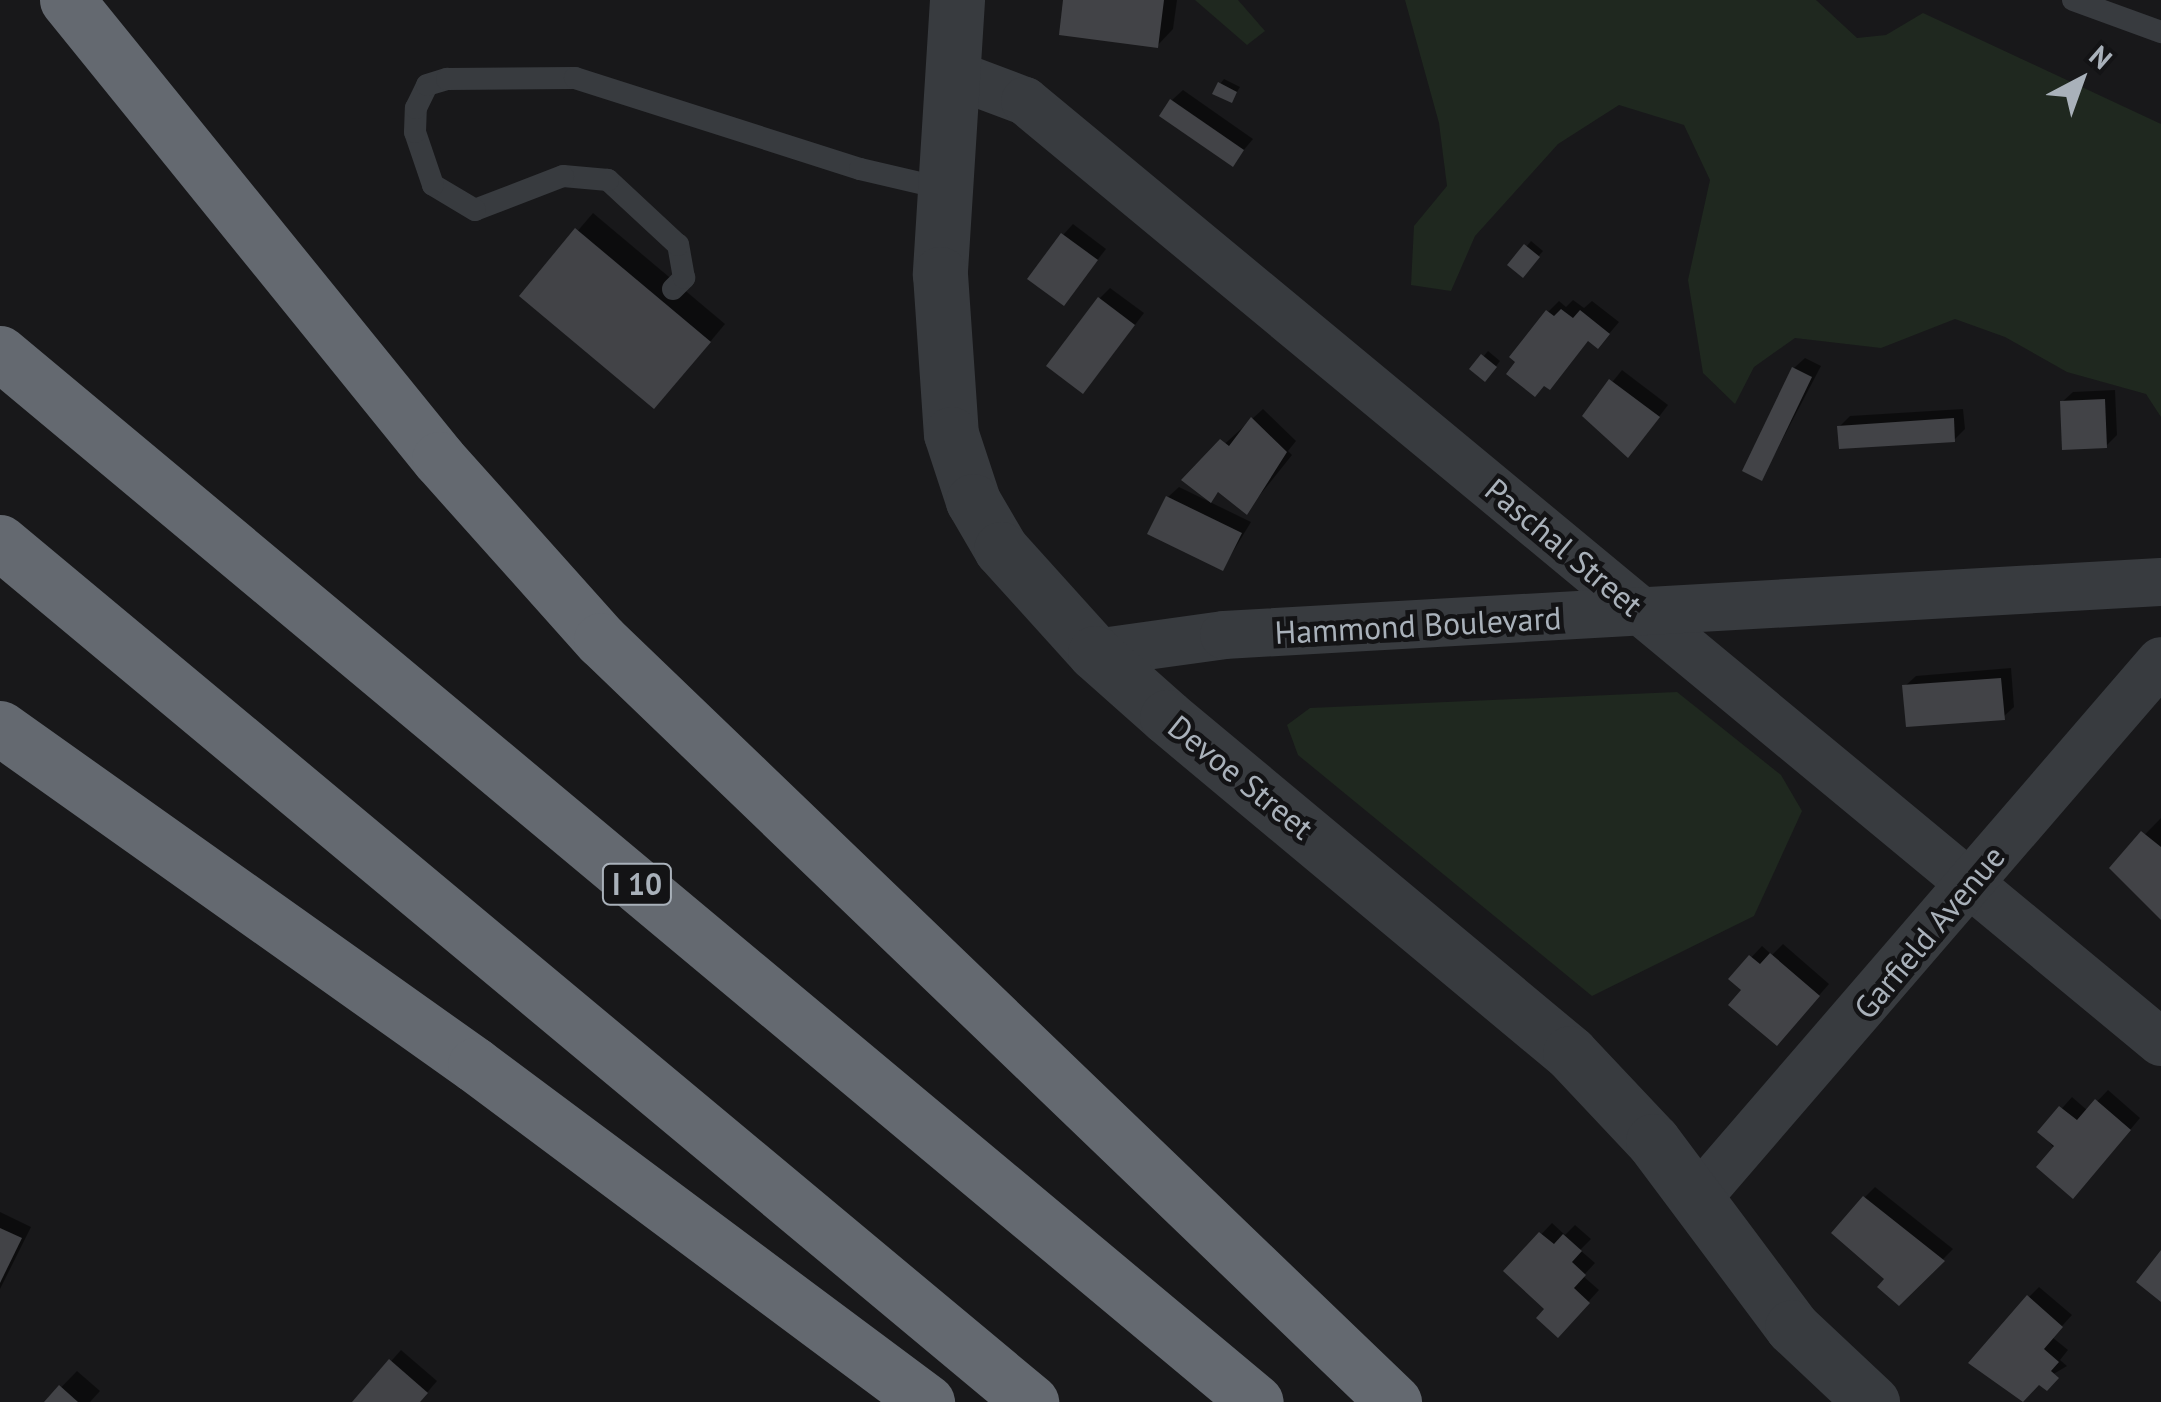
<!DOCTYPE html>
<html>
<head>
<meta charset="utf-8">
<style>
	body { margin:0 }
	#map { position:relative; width:2161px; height:1402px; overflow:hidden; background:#18181a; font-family:"PT Sans",sans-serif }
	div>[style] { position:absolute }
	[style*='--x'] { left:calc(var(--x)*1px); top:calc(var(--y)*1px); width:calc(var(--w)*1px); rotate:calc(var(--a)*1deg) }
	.green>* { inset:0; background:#1f281f }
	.shadow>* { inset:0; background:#0007 }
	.building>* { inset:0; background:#424347 }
	.service>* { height:22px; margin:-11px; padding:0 11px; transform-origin:11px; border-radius:11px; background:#383b3f }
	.minor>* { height:48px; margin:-24px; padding:0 24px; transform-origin:24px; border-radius:24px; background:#383b3f }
	.tertiary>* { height:55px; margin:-27.5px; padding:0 27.5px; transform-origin:27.5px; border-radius:27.5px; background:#383b3f }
	.motorway>* { height:55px; margin:-27.5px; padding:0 27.5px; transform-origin:27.5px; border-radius:27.5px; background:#646970 }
	span { translate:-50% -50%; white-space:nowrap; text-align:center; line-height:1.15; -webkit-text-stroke:9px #131315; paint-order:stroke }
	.shield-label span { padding:2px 8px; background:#131315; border:2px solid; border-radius:8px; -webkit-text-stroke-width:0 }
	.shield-label { font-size:30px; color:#a9b1ba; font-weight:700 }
	.street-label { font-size:32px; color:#a9b1ba }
	.north { position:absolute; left:2031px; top:30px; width:100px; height:100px; -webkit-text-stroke:8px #131315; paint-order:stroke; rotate:41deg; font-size:28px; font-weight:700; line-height:40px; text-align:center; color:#a9b1ba }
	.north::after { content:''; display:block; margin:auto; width:35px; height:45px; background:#a9b1ba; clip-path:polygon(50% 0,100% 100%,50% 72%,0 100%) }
</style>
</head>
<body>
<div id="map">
	<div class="green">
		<div style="clip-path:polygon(1195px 0,1238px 0,1265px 31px,1247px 45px)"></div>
		<div style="clip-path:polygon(1405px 0,1816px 0,1857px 38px,1886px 35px,1923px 13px,2161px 124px,2161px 417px,2146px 394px,2067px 372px,2005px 337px,1955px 319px,1881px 348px,1795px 338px,1754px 367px,1735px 404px,1703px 373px,1688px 280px,1710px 180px,1684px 125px,1619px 105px,1558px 144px,1475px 236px,1451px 291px,1411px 285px,1414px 226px,1447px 186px,1439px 123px)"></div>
		<div style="clip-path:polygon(1677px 692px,1781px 775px,1802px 811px,1754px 916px,1592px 996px,1298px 755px,1287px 725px,1310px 708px)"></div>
	</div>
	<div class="shadow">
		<div style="clip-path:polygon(1066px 0,1177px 0,1173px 29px,1157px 46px)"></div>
		<div style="clip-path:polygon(1224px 79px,1240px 87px,1232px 100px,1220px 84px)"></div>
		<div style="clip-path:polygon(1183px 90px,1253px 139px,1232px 164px,1172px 100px)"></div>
		<div style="clip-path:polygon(593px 213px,725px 324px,670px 390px,522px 296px)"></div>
		<div style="clip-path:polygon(1073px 224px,1106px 249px,1064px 303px,1063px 235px)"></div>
		<div style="clip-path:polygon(1531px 241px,1543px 251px,1523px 274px,1511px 265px)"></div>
		<div style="clip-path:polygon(1110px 288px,1144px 313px,1093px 380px,1100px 298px)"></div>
		<div style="clip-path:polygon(1573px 300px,1584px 308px,1592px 301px,1619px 322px,1608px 335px,1589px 339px,1560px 376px,1548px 312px,1559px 301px,1566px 307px)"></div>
		<div style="clip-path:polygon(1488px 351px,1500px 361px,1490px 374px,1473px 369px)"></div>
		<div style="clip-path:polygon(1805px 358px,1821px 366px,1762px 478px,1794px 368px)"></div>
		<div style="clip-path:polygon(1622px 370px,1668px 405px,1638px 444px,1585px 416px)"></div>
		<div style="clip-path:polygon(2115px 390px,2117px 435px,2106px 446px,2062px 402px,2073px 392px)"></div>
		<div style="clip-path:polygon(1263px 409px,1296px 441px,1288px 451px,1292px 455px,1247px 511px,1220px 490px,1210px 500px,1185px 480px)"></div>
		<div style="clip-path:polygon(1963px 409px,1965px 429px,1954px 440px,1839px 427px,1850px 416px)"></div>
		<div style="clip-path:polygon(1179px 487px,1251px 522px,1223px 568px,1168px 497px)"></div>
		<div style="clip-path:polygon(2011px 668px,2014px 707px,2003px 717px,1905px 686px,1916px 676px)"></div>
		<div style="clip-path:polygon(2161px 818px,2161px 915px,2112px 868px)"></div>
		<div style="clip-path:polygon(1783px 944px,1829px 984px,1787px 1032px,1731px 979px,1762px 946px,1772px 955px)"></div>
		<div style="clip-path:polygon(2108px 1090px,2140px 1118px,2084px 1185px,2041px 1132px,2072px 1097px,2088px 1111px)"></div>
		<div style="clip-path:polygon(1875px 1187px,1953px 1249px,1900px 1303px,1865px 1197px)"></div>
		<div style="clip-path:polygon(0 1212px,31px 1227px,0 1289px)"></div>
		<div style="clip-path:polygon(1552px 1223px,1565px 1235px,1575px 1225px,1591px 1239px,1580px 1250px,1595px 1263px,1583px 1276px,1599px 1290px,1568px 1324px,1506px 1271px)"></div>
		<div style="clip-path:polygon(2039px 1287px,2072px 1315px,2052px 1337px,2068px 1350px,2060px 1360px,2067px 1366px,2040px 1382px,2029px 1297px)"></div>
		<div style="clip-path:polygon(401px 1350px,437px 1381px,419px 1402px,355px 1402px)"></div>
		<div style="clip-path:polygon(77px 1371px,100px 1391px,90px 1402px,47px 1402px)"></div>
	</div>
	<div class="building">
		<div style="clip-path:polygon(1063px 0,1164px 0,1158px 48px,1059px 35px)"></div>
		<div style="clip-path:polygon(1218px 82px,1237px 92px,1232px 103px,1212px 94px)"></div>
		<div style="clip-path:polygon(1170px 99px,1244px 150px,1233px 167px,1159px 116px)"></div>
		<div style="clip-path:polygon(575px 228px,711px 342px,654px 409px,519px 296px)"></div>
		<div style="clip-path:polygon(1061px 233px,1098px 260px,1064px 306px,1027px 279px)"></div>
		<div style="clip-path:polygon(1524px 244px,1540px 257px,1523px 278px,1507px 265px)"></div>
		<div style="clip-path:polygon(1098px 297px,1135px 325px,1083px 394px,1046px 366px)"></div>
		<div style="clip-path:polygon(1561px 309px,1573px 318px,1580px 310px,1610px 334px,1598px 349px,1588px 341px,1550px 390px,1544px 386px,1535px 397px,1506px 374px,1515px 362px,1509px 357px,1546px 310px,1554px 316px)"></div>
		<div style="clip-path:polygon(1481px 354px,1497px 367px,1485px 382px,1469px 369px)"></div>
		<div style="clip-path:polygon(1792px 367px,1812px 377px,1762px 481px,1742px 471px)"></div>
		<div style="clip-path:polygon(1609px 379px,1660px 417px,1628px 458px,1582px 416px)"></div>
		<div style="clip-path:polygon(2105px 399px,2107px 448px,2062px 450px,2060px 401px)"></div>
		<div style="clip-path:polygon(1251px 417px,1287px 452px,1247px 515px,1218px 492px,1211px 503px,1181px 480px,1220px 439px,1229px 446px)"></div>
		<div style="clip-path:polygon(1954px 418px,1955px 442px,1839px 449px,1837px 426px)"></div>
		<div style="clip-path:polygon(1166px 496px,1242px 533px,1223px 571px,1147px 534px)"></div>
		<div style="clip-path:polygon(2001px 678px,2005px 720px,1906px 727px,1902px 685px)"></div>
		<div style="clip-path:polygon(2141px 831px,2161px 847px,2161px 920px,2109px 868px)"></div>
		<div style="clip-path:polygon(1770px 953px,1820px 996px,1777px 1046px,1728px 1005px,1741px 990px,1728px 979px,1749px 955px,1760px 964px)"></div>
		<div style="clip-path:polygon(2095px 1099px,2131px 1130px,2073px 1199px,2036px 1167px,2054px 1146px,2037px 1132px,2059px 1106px,2077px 1120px)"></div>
		<div style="clip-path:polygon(1863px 1196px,1945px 1261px,1899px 1306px,1877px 1287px,1884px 1279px,1831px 1233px)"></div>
		<div style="clip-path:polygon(0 1228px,22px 1238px,0 1283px)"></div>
		<div style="clip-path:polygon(1539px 1232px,1554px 1244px,1563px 1234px,1582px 1251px,1572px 1262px,1586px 1275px,1574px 1288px,1590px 1303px,1558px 1338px,1536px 1318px,1544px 1309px,1503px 1271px)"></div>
		<div style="clip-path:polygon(2161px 1250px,2161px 1302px,2136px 1282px)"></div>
		<div style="clip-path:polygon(2027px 1295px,2063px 1327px,2044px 1349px,2059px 1362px,2051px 1371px,2059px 1378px,2047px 1391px,2039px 1385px,2023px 1402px,1968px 1363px)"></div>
		<div style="clip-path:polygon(389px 1359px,428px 1393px,420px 1402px,352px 1402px)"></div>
		<div style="clip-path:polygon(59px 1385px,78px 1402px,44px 1402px)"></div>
	</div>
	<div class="service">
		<div style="--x:2073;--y:0;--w:94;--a:20"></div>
		<div style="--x:673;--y:289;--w:16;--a:-45"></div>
		<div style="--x:684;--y:278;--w:34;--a:-100"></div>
		<div style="--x:678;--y:245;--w:96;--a:-137.1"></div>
		<div style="--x:608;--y:180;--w:45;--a:-174.9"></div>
		<div style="--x:563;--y:176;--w:94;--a:158.9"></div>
		<div style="--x:475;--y:210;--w:49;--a:-149.2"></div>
		<div style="--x:433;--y:185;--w:56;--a:-108.8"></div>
		<div style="--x:415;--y:132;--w:24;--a:-88"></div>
		<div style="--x:416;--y:108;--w:25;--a:-64"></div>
		<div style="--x:427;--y:85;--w:21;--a:-17"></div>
		<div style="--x:447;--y:79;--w:128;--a:-0.4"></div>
		<div style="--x:575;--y:78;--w:299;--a:17.7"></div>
		<div style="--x:860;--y:169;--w:88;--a:13.1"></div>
	</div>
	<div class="minor">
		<div style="--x:953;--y:74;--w:77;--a:20.6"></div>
		<div style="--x:1025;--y:101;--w:1475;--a:39.64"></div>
		<div style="--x:1095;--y:653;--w:130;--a:-7.9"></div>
		<div style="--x:1224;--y:635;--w:938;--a:-3.24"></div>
		<div style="--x:1695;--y:1201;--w:713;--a:-49.21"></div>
	</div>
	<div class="tertiary">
		<div style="--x:957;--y:0;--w:275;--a:93.6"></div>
		<div style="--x:940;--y:274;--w:160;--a:86.1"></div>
		<div style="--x:951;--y:434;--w:71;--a:71.8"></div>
		<div style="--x:973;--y:501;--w:56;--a:59.7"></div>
		<div style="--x:1001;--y:549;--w:140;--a:47.9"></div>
		<div style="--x:1095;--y:653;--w:96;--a:41.6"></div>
		<div style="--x:1167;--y:717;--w:525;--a:39.82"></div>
		<div style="--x:1570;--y:1053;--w:121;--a:46.7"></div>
		<div style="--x:1653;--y:1141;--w:232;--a:53.2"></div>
		<div style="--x:1792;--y:1327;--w:110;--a:43.2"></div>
	</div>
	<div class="motorway">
		<div style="--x:67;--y:0;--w:591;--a:50.98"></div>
		<div style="--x:439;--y:459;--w:243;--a:48.2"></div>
		<div style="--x:601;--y:640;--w:1100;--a:43.86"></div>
		<div style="--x:0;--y:353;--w:1636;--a:39.87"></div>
		<div style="--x:0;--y:542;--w:1343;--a:39.83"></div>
		<div style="--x:0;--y:728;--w:582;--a:35.35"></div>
		<div style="--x:475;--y:1065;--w:564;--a:36.71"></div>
	</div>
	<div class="shield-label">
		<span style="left:637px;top:884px">I 10</span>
	</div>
	<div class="street-label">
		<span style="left:1564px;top:547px;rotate:40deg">Paschal Street</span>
		<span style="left:1418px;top:625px;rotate:-3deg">Hammond Boulevard</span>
		<span style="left:1241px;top:777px;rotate:39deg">Devoe Street</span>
		<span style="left:1929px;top:932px;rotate:-50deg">Garfield Avenue</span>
	</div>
	<div class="north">N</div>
</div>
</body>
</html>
